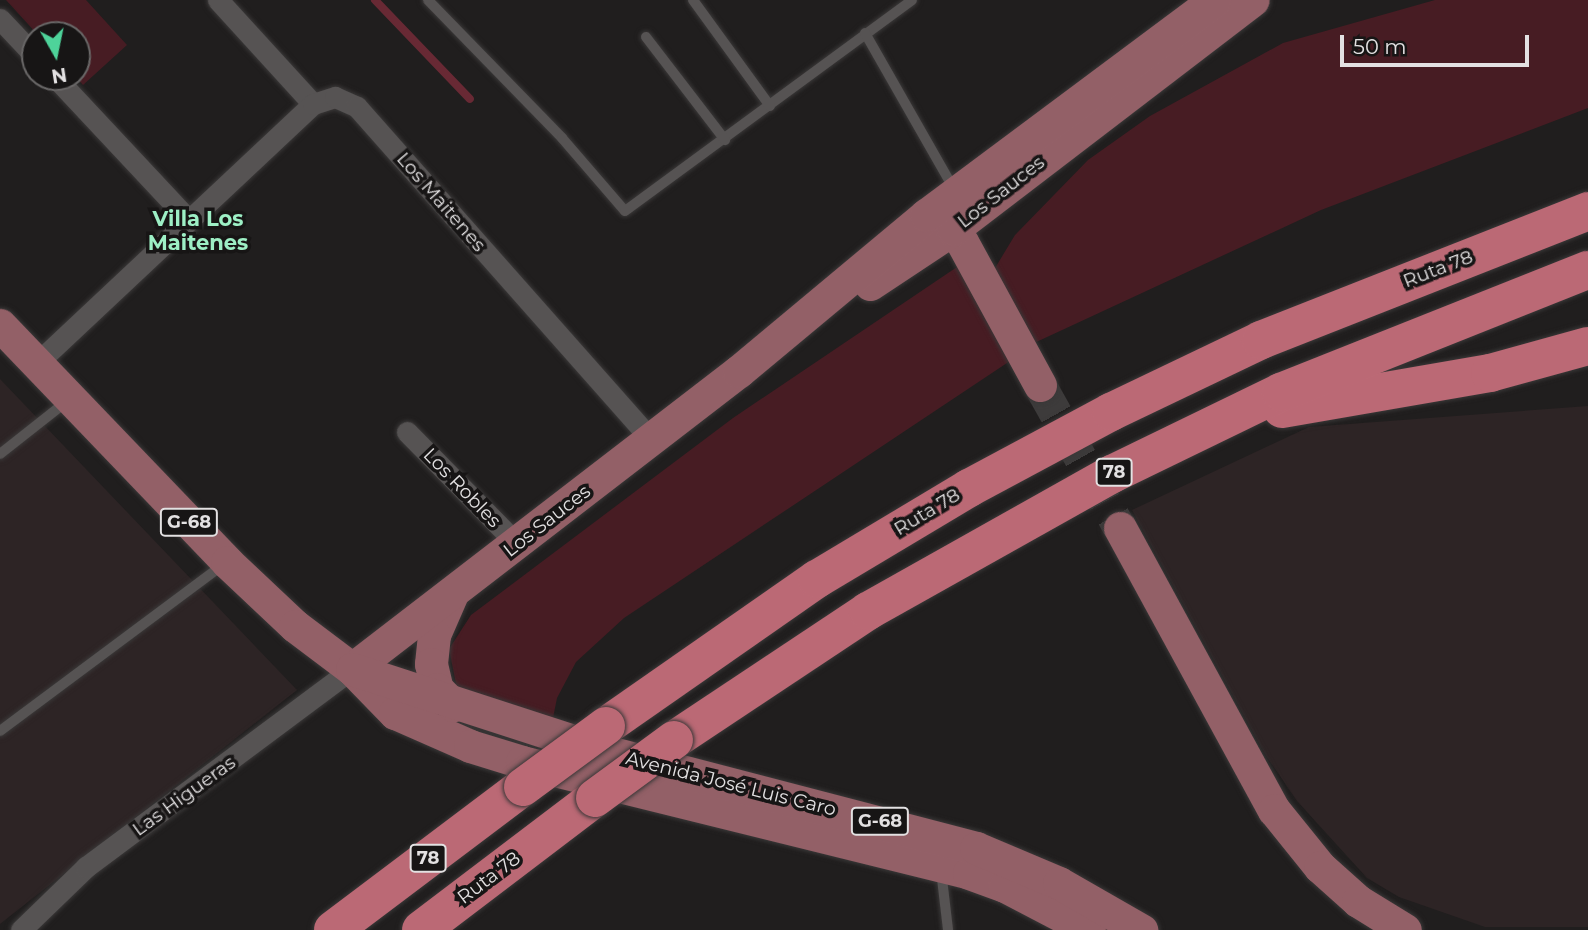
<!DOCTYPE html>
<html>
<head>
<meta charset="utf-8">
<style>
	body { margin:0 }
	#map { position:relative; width:1588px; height:930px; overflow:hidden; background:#201e1e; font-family:Montserrat,sans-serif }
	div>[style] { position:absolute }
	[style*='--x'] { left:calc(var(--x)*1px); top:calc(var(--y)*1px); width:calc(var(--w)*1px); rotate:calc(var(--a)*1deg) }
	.built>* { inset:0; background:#2d2425 }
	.green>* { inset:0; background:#471c23 }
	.stream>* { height:8px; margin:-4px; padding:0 4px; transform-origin:4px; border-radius:4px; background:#682934 }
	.primary-tunnel>* { height:33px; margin-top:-16.5px; transform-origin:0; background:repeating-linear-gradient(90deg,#3d3b3b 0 33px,transparent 0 50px) }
	.roads { filter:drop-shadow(0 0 2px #3a3838) drop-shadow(0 0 2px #3a3838) }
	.lane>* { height:10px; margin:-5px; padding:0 5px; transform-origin:5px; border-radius:5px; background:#565353 }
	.street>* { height:21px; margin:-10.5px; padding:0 10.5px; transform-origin:10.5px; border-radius:10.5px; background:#565353 }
	.primary>* { height:33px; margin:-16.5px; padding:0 16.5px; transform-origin:16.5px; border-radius:16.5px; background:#936067 }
	.highway>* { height:38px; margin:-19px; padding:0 19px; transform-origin:19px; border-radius:19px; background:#bb6975 }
	.bridges { filter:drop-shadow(0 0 2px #3a3838) drop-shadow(0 0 2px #3a3838) }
	.highway-bridge>* { height:38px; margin:-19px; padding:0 19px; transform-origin:19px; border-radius:19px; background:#bb6975 }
	span { translate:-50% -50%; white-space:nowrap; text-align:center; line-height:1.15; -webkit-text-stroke:7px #171515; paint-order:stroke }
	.shield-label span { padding:2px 5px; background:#171515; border:2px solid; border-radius:5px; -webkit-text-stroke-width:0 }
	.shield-label { font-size:18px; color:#e3e1e2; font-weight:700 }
	.street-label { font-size:19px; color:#e3e1e2 }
	.neighbourhood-label { font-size:21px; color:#9defc5; font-weight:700 }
	.north { position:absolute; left:21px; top:21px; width:70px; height:70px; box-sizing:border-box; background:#171515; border:2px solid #696767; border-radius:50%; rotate:171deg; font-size:19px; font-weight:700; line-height:28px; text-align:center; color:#e3e1e2 }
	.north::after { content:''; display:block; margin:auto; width:24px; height:32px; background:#4ed39a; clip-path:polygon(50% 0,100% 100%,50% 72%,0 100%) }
	.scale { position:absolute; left:1340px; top:35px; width:189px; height:32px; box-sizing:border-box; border:4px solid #e3e1e2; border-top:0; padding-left:9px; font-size:21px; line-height:24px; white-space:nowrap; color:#e3e1e2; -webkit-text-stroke:5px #171515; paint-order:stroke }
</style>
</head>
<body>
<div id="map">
	<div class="built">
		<div style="clip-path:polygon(0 379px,297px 690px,0 924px)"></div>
		<div style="clip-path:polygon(1588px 406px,1588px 927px,1485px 927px,1399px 897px,1367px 878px,1297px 801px,1265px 754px,1132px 510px,1309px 427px)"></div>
	</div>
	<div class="green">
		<div style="clip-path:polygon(6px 0,86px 0,127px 45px,83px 85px,76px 77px,77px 35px,38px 35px)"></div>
		<div style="clip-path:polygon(1435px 0,1588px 0,1588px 108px,1321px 210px,1032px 344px,992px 273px,1015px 235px,1088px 160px,1150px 116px,1283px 43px)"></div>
		<div style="clip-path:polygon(957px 267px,1013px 359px,624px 618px,576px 662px,557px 698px,552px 723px,457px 689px,449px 649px,471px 615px,733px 418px)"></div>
	</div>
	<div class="stream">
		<div style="--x:375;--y:0;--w:137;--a:46.2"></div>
	</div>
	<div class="primary-tunnel">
		<div style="--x:1040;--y:385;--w:164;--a:60.8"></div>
	</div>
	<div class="roads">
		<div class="lane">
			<div style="--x:428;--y:0;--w:192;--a:45.8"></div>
			<div style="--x:562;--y:138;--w:96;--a:49.2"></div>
			<div style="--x:625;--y:211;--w:356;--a:-36.3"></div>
			<div style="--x:693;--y:0;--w:131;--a:54"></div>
			<div style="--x:865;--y:33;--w:180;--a:60.3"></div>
			<div style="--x:646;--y:37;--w:130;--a:52.5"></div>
			<div style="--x:0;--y:454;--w:85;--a:-38.3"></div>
			<div style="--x:0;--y:731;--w:281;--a:-36.7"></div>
			<div style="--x:941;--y:870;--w:60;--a:83.3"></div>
		</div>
		<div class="street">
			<div style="--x:218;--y:0;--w:141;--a:47.6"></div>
			<div style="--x:0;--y:19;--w:51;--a:46.6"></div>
			<div style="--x:55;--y:77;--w:196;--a:46.9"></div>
			<div style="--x:37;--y:363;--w:378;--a:-43.2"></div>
			<div style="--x:313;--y:104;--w:23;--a:-18"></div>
			<div style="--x:335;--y:97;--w:24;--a:24"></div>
			<div style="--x:357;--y:107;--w:443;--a:48.5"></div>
			<div style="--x:407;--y:432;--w:157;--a:45.5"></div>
			<div style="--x:21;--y:930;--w:91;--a:-44.1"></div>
			<div style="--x:86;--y:867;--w:332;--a:-36.7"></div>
		</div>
		<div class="primary">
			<div style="--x:935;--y:218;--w:14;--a:21"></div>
			<div style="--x:948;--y:223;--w:24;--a:54"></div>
			<div style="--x:962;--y:242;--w:163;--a:61.4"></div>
			<div style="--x:870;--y:284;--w:100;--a:-33.5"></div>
			<div style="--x:953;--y:229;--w:377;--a:-37.4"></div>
			<div style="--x:0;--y:325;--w:328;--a:46.2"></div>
			<div style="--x:227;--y:562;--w:93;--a:43.3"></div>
			<div style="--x:295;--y:626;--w:71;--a:37"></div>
			<div style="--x:352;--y:669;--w:62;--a:45.7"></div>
			<div style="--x:395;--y:713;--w:82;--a:23.7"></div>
			<div style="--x:470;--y:746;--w:54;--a:17.1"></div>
			<div style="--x:522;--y:762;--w:461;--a:13.9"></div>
			<div style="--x:969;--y:873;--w:38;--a:20"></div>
			<div style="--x:1005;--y:886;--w:95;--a:27.6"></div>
			<div style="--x:1120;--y:528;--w:321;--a:61.4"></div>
			<div style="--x:1274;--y:810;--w:73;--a:51.1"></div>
			<div style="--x:1320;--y:867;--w:51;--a:41.8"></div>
			<div style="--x:1358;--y:901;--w:55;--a:31.7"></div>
			<div style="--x:451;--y:596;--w:43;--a:113.6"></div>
			<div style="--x:434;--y:635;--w:29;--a:96"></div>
			<div style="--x:431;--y:664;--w:26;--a:77"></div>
			<div style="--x:437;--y:689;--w:23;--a:45"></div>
			<div style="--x:352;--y:669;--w:488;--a:-37.6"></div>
			<div style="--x:739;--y:371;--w:244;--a:-39.8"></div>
			<div style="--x:926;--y:215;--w:359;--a:-36.7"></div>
			<div style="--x:352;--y:669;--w:265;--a:18"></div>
			<div style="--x:604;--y:751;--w:384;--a:14.6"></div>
			<div style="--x:976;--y:848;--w:90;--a:22.9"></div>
			<div style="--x:1059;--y:883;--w:95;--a:29.8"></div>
		</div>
		<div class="highway">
			<div style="--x:1282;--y:409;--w:211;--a:-9.8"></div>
			<div style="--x:1490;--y:373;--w:102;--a:-15.4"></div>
			<div style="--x:606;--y:726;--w:257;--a:-34.9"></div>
			<div style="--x:817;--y:579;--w:177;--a:-30.9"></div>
			<div style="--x:969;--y:488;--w:161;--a:-28.2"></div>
			<div style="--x:1111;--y:412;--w:166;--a:-25.6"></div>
			<div style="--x:1261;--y:340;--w:352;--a:-21.5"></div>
			<div style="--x:674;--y:740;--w:233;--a:-33.6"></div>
			<div style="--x:868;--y:611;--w:280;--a:-29.3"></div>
			<div style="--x:1112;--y:474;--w:188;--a:-25.9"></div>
			<div style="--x:1281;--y:392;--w:330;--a:-21.7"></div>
			<div style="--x:333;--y:930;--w:238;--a:-37"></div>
			<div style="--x:421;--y:930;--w:218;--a:-37.2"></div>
		</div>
	</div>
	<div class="bridges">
		<div class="highway-bridge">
			<div style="--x:523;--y:787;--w:103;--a:-36.3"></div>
			<div style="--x:595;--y:798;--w:98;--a:-36.3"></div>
		</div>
	</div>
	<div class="shield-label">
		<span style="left:1114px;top:472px">78</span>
		<span style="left:189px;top:522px">G-68</span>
		<span style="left:880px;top:821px">G-68</span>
		<span style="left:428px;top:858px">78</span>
	</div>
	<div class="street-label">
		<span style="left:1001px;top:192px;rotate:-38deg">Los Sauces</span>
		<span style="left:441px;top:202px;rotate:49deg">Los Maitenes</span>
		<span style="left:1438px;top:269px;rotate:-21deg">Ruta 78</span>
		<span style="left:462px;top:488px;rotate:46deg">Los Robles</span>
		<span style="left:927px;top:512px;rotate:-31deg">Ruta 78</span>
		<span style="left:547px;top:521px;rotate:-38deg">Los Sauces</span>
		<span style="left:731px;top:784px;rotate:14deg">Avenida José Luis Caro</span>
		<span style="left:184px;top:796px;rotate:-36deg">Las Higueras</span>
		<span style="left:489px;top:878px;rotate:-37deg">Ruta 78</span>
	</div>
	<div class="neighbourhood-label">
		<span style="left:198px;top:231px">Villa Los<br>Maitenes</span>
	</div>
	<div class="north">N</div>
	<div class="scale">50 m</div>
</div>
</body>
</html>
